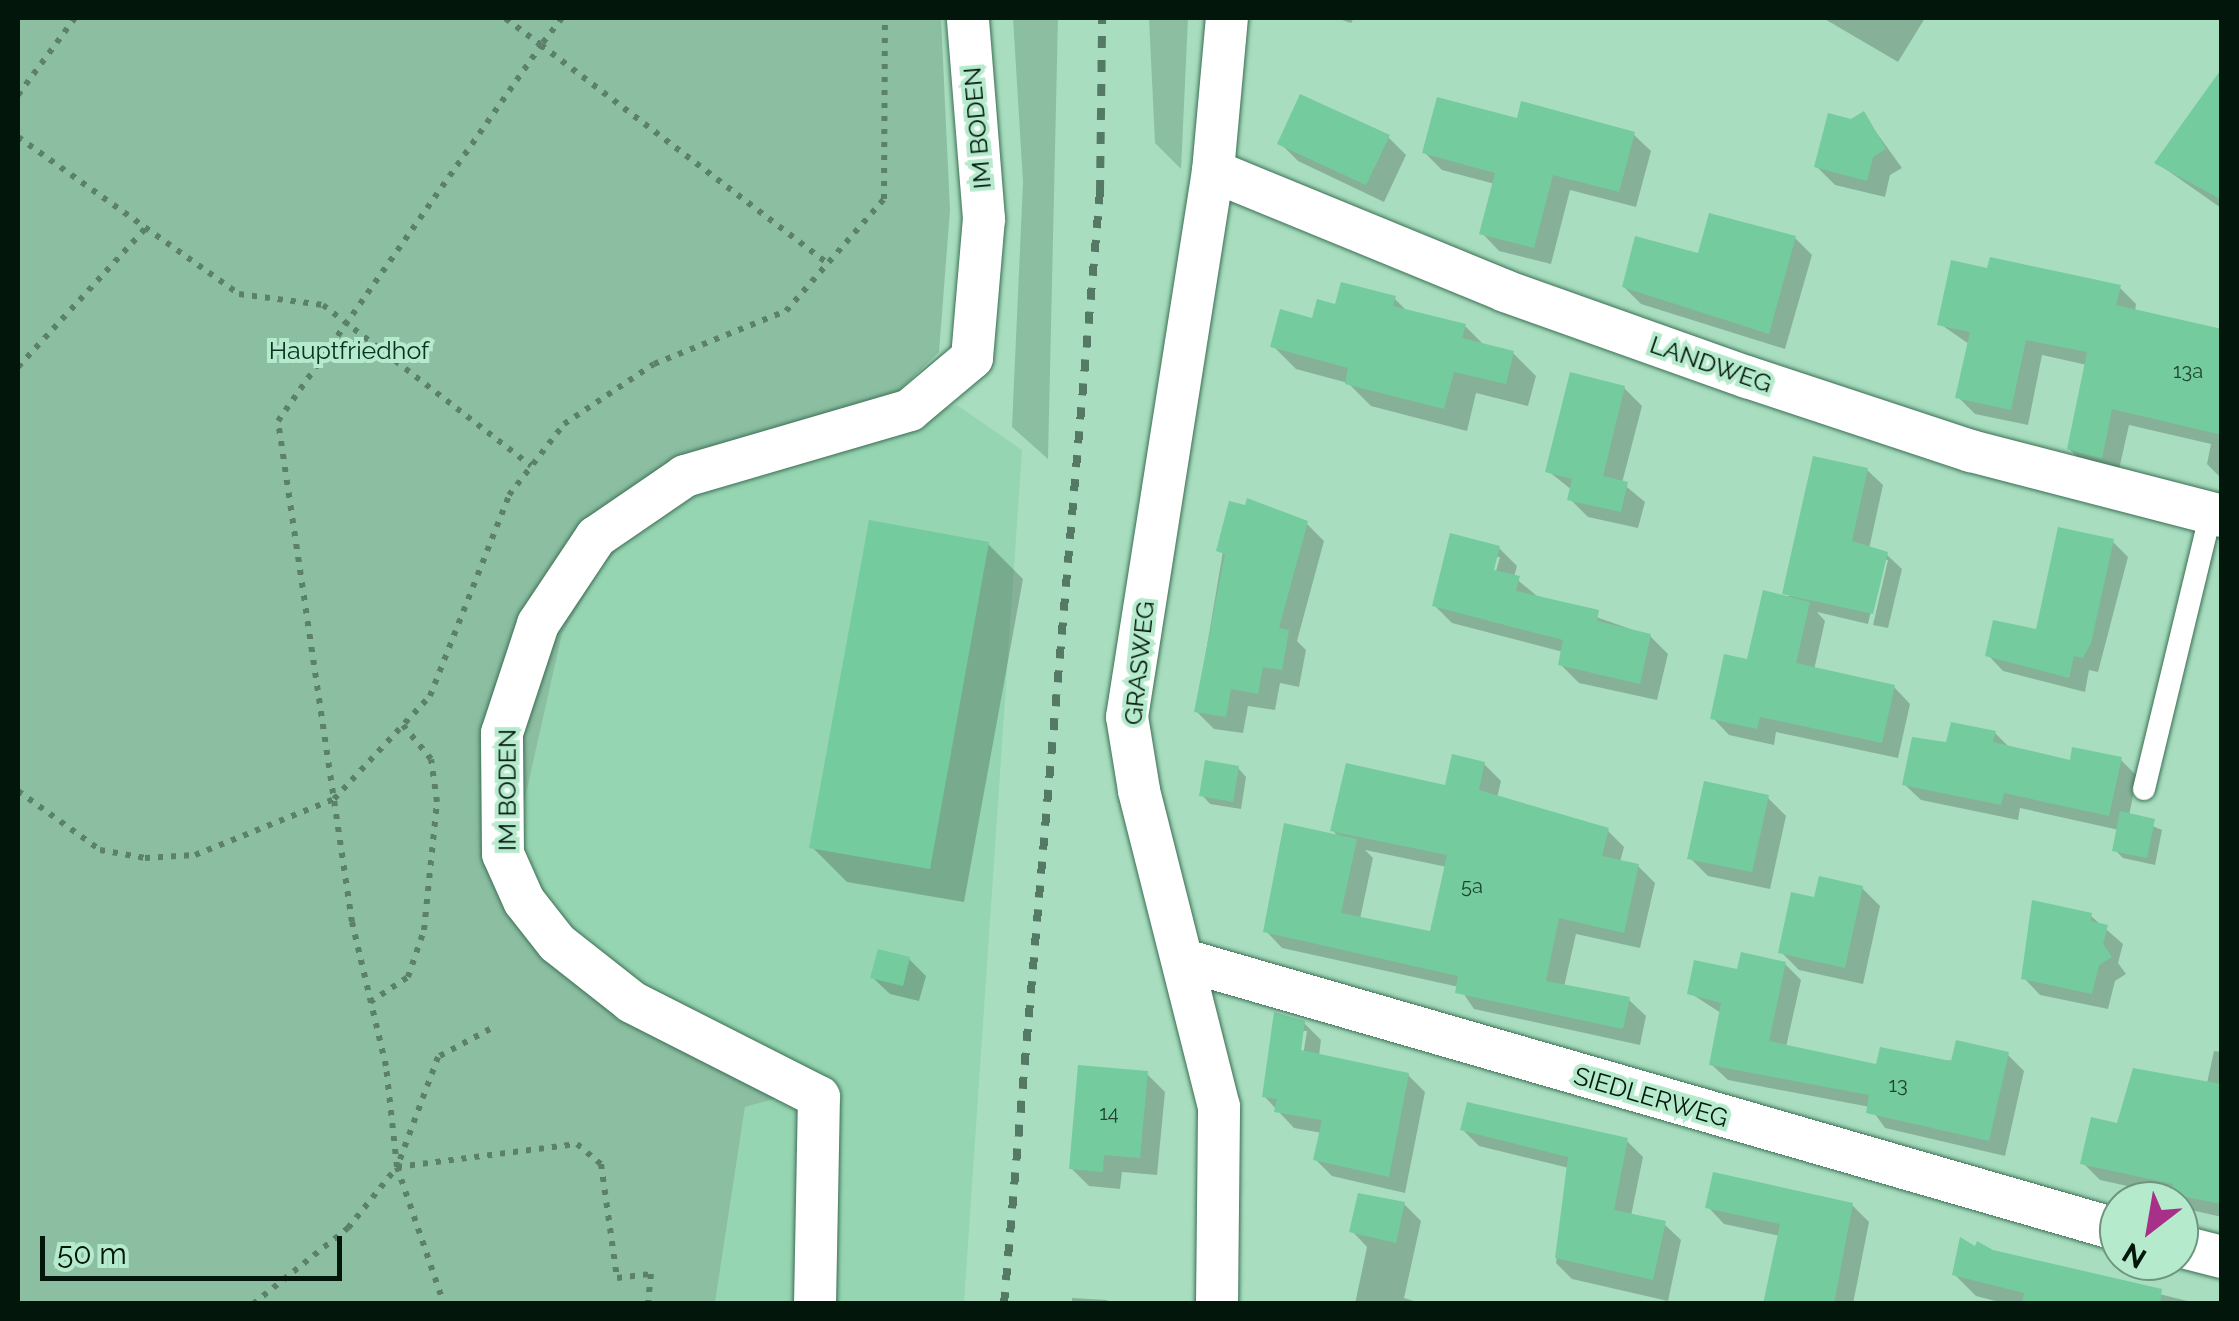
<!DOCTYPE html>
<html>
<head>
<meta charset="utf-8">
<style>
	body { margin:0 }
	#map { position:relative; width:2239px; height:1321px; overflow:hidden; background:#a8debf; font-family:Raleway,sans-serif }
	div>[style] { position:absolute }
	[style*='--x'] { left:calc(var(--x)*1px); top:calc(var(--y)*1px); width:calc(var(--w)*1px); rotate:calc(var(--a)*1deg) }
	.built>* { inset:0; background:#96d5b2 }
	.green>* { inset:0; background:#8cbfa2 }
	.shadow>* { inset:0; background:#0003 }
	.building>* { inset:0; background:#74cc9e }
	.path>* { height:6px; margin-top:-3px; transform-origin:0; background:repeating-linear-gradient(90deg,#5b816b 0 5px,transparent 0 13px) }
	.roads { filter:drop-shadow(0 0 2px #3c6f55) drop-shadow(0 0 2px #3c6f55) }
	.service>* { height:22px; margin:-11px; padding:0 11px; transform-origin:11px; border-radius:11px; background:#fff }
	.minor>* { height:42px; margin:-21px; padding:0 21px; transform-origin:21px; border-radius:21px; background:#fff }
	.rail>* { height:8px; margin-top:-4px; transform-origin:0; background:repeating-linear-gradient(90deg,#547964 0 12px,transparent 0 24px) }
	span { translate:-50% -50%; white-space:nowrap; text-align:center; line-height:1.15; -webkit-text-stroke:8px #b5ebcc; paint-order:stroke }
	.number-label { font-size:20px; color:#1f4430 }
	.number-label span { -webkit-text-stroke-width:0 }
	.street-label { font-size:25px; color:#03160c }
	.park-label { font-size:25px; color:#093220 }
	.frame { position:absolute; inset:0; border:20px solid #03160c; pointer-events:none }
	.north { position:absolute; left:2099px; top:1181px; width:100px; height:100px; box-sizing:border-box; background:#b5ebcc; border:2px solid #6e967f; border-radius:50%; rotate:211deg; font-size:28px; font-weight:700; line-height:40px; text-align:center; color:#03160c }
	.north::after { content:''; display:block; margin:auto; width:35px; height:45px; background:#a73189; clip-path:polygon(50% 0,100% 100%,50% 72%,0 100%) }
	.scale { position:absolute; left:40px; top:1236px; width:302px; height:45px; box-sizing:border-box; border:5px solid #03160c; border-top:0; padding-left:12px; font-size:30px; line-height:35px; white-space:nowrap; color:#03160c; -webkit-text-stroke:8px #b5ebcc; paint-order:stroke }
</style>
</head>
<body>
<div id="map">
	<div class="built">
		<div style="clip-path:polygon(957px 405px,1022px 450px,964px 1303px,715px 1303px,745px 1107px,827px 1084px,613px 974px,532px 893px,515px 843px,562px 634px,602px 567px,648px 514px,747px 465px)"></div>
	</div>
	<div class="green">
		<div style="clip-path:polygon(18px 18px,941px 18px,950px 210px,939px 352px,855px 433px,747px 465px,649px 514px,602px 567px,562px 634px,515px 843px,532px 893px,613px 974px,828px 1084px,745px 1107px,715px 1303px,18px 1303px)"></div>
		<div style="clip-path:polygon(1013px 18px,1058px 18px,1048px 459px,1012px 427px,1023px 182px)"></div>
		<div style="clip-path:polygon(1149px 18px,1188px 18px,1181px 169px,1155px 143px)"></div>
	</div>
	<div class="shadow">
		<div style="clip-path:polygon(1336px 18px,1354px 18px,1351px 23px)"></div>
		<div style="clip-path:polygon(1823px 18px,1925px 18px,1898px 62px)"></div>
		<div style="clip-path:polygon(2222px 89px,2222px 207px,2221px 208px,2157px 163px)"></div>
		<div style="clip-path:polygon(1863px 114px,1902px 168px,1890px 175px,1885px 197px,1835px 185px,1817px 167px)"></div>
		<div style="clip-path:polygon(1519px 121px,1633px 134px,1651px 151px,1636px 207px,1570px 190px,1551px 264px,1499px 251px,1482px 233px,1495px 184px,1442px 170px,1424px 152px)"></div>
		<div style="clip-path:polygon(1388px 137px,1406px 155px,1384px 202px,1298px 161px,1280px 143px)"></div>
		<div style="clip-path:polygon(1795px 238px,1812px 255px,1785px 349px,1641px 304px,1624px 287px)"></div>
		<div style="clip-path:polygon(1989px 271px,2119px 287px,2136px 304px,2135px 312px,2220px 331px,2222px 324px,2222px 479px,2207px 464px,2211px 444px,2129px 425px,2118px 474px,2087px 466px,2069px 449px,2087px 365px,2042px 355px,2028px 425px,1975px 414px,1958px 397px,1969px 344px,1940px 324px)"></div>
		<div style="clip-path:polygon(1394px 298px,1408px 312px,1465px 326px,1485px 346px,1513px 353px,1536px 376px,1528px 406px,1476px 393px,1467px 431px,1371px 406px,1348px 383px,1296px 369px,1273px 346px,1314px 321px)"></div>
		<div style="clip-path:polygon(1624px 388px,1642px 406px,1622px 483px,1645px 502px,1638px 528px,1588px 517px,1570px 499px,1572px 490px,1548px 471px)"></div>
		<div style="clip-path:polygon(1867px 470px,1883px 485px,1869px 549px,1886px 554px,1902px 569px,1888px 628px,1873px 625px,1888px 560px,1883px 560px,1868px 624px,1817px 612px,1825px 621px,1814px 670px,1894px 687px,1910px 704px,1898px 758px,1776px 732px,1774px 745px,1729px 735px,1713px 718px)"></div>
		<div style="clip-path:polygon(1231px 504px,1306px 523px,1324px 541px,1297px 641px,1306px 650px,1299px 687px,1280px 683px,1275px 710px,1248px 706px,1243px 733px,1214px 729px,1196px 711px)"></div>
		<div style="clip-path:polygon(2112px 541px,2128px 557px,2098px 672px,2089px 670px,2085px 692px,2003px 671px,1988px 655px,2038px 632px)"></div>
		<div style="clip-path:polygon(988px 544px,1023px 579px,964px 902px,847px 882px,812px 847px)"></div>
		<div style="clip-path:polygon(evenodd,1499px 548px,1517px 566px,1514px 577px,1537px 596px,1650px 636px,1668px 654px,1657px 700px,1579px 683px,1561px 665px,1563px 652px,1452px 623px,1434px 605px,1499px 548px,1494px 557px,1500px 557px,1493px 582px,1494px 557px)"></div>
		<div style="clip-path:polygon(1995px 733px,2011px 749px,2072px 763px,2120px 759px,2137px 776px,2129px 816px,2162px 830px,2155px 865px,2123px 858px,2115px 850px,2119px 830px,2020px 808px,2018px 820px,1921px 800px,1904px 784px,1948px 745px)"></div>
		<div style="clip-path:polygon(evenodd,1484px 764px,1501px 781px,1497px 798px,1607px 830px,1624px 847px,1620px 862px,1638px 866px,1655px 883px,1640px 948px,1576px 934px,1564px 987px,1629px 1000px,1646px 1016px,1640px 1045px,1474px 1009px,1459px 987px,1282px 948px,1266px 931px,1340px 838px,1332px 830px,1447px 788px,1484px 764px,1365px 850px,1447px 867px,1432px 934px,1360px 919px,1373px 858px,1365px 850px)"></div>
		<div style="clip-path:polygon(1238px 768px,1246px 777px,1241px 809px,1210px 804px,1202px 795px)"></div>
		<div style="clip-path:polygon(1768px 798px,1786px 816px,1770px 889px,1708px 876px,1690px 858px)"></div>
		<div style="clip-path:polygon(1862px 888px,1880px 906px,1863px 984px,1799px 970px,1781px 952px,1816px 900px)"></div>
		<div style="clip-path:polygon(2091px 916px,2123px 944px,2118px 963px,2126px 974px,2115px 981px,2108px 1009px,2040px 995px,2024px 978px)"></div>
		<div style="clip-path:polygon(909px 959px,926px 976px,919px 1001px,890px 994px,873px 978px)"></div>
		<div style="clip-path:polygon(1785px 964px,1801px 980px,1786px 1047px,1878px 1067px,2008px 1055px,2024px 1071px,2005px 1156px,1885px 1128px,1870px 1107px,1728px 1080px,1711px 1064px,1721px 1013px,1690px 993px,1739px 972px)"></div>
		<div style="clip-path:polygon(evenodd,1304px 1023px,1321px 1040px,1319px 1056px,1408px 1075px,1425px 1092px,1405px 1193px,1332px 1176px,1315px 1159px,1322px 1133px,1294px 1128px,1264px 1096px,1304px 1023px,1302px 1031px,1307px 1031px,1302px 1062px,1297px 1062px,1302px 1031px)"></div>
		<div style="clip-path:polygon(2214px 1051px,2222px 1052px,2222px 1217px,2191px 1210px,2177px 1197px,2100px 1180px,2083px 1163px,2119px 1126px,2207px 1083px)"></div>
		<div style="clip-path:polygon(1147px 1074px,1165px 1092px,1157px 1175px,1122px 1172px,1120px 1189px,1089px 1186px,1071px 1168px)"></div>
		<div style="clip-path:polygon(1463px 1130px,1626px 1140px,1643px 1157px,1631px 1216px,1664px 1224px,1681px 1240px,1668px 1301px,1572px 1279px,1556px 1263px,1569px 1168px,1479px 1146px)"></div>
		<div style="clip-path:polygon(1404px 1204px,1421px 1221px,1404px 1298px,1424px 1304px,1355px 1304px,1367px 1247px,1352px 1231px)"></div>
		<div style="clip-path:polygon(1852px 1205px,1869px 1222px,1853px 1304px,1766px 1304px,1780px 1236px,1724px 1224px,1708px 1207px)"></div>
		<div style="clip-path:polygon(1992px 1253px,2200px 1304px,2007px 1304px,1976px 1296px,1954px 1274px)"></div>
		<div style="clip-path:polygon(1072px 1298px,1107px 1300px,1110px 1304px,1072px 1304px)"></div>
	</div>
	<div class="building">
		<div style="clip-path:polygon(2222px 68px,2222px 200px,2154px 163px)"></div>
		<div style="clip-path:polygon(1300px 94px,1390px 135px,1366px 185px,1277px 144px)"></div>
		<div style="clip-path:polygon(1437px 97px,1517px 118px,1521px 101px,1635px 132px,1619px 192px,1553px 175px,1534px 248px,1479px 234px,1495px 173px,1422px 153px)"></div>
		<div style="clip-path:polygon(1864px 111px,1886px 149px,1873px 157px,1867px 181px,1814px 167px,1828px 113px,1851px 119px)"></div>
		<div style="clip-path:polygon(1709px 213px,1796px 236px,1769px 334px,1622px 287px,1635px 236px,1698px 253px)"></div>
		<div style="clip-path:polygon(1990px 257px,2121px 285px,2116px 305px,2222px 329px,2222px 435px,2112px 409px,2102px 459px,2067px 449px,2087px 352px,2026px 340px,2011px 410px,1955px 398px,1970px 332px,1937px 325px,1951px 260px,1987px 268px)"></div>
		<div style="clip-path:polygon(1341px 282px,1396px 296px,1393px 306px,1466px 324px,1462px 338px,1514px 351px,1506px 384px,1454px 372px,1444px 409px,1345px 384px,1348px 368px,1270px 347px,1280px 309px,1312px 318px,1317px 299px,1335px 304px)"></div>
		<div style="clip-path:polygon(1570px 372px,1625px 386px,1603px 476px,1628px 482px,1621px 512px,1567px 500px,1572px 479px,1545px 472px)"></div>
		<div style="clip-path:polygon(1813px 456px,1868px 468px,1852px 541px,1888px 552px,1873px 614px,1782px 594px)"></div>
		<div style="clip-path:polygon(1247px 498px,1308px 521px,1279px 628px,1289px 630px,1282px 670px,1263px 667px,1258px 694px,1231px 689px,1226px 717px,1194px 712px,1225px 554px,1216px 551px,1229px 501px,1245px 505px)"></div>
		<div style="clip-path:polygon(869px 520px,989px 542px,930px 869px,809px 848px)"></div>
		<div style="clip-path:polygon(2058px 527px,2114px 539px,2091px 643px,2083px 658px,2074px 656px,2069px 678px,1985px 656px,1993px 620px,2036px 629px)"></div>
		<div style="clip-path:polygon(1450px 533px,1500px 546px,1494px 570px,1520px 576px,1516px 591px,1599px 610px,1597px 621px,1651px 634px,1640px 684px,1558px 665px,1563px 640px,1432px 606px)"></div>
		<div style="clip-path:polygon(1763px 590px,1810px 602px,1796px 663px,1895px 685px,1882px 743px,1760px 717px,1757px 729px,1710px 719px,1724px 654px,1747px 659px)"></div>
		<div style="clip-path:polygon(1951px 722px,1996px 731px,1993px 742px,2070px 760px,2072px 747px,2122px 757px,2109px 816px,2004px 793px,2001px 805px,1902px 785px,1912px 737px,1946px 742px)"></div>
		<div style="clip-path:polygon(1452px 754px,1485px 762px,1479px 790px,1609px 828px,1602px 856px,1639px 864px,1624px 933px,1559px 918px,1546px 981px,1630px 997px,1623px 1029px,1455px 993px,1458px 976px,1263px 932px,1284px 823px,1357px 839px,1341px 913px,1430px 931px,1447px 855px,1330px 831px,1346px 763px,1445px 785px)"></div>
		<div style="clip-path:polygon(1205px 760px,1239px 766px,1233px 802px,1199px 796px)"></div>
		<div style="clip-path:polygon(1704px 781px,1769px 795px,1752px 872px,1687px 859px)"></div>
		<div style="clip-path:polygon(2120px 811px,2155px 819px,2147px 858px,2112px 851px)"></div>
		<div style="clip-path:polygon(1819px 876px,1863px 886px,1845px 968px,1778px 953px,1791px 892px,1814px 897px)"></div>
		<div style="clip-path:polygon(2032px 900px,2092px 913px,2091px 921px,2108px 925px,2103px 944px,2112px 957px,2099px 965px,2092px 994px,2021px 979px)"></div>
		<div style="clip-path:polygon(878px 949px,910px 957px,903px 986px,870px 978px)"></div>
		<div style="clip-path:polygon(1741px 952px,1786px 962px,1769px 1041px,1876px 1064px,1880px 1047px,1951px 1061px,1956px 1040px,2009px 1052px,1989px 1141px,1866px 1113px,1869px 1095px,1709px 1065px,1721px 1003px,1687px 994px,1694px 960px,1737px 969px)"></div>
		<div style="clip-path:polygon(1274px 1012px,1305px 1021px,1301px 1050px,1409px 1073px,1389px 1177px,1313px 1160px,1322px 1120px,1274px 1112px,1277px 1099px,1262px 1097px)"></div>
		<div style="clip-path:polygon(1078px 1065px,1148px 1071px,1140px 1158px,1104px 1155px,1103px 1172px,1069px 1169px)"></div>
		<div style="clip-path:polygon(2133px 1068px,2221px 1084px,2222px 1204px,2171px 1194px,2173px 1184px,2080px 1164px,2091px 1117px,2117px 1123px)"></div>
		<div style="clip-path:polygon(1467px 1102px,1628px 1138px,1614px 1210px,1666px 1221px,1653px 1280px,1555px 1258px,1568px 1157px,1460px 1130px)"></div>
		<div style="clip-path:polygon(1713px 1172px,1853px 1203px,1834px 1304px,1763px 1304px,1780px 1224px,1705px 1208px)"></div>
		<div style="clip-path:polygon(1358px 1193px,1405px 1202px,1396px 1243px,1349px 1232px)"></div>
		<div style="clip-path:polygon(1960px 1237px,1975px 1246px,1977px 1241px,1993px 1250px,2162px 1289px,2160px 1304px,2022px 1304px,2024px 1293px,1952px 1275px)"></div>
	</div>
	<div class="path">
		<div style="--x:562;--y:18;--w:34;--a:128"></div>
		<div style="--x:541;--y:45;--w:360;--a:37.3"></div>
		<div style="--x:18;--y:95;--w:96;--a:-53.5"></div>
		<div style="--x:18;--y:137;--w:271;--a:35.4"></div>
		<div style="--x:239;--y:294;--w:85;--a:7.5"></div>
		<div style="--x:323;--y:305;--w:263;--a:37.7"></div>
		<div style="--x:18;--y:367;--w:189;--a:-47.4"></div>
		<div style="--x:18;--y:791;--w:101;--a:35.7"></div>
		<div style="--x:100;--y:850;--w:46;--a:10.1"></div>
		<div style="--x:145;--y:858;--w:50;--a:-3.4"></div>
		<div style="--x:195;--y:855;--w:150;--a:-21.9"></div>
		<div style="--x:334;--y:799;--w:141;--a:-47"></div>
		<div style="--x:430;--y:696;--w:216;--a:-68.5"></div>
		<div style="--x:509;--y:495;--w:90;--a:-52.2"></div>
		<div style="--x:564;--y:424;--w:108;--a:-33.7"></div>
		<div style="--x:654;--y:364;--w:142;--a:-21.9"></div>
		<div style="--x:786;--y:311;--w:149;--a:-48.8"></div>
		<div style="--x:884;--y:199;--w:181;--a:-89.7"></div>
		<div style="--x:370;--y:1002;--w:45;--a:-33.3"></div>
		<div style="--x:408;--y:977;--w:50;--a:-71.2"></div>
		<div style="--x:424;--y:930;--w:129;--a:-84.2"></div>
		<div style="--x:437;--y:802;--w:43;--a:-97.9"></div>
		<div style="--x:431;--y:759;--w:44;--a:-129.5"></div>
		<div style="--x:490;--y:1029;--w:59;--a:151.7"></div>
		<div style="--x:438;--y:1057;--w:117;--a:110.4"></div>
		<div style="--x:397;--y:1167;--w:181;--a:-7.3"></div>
		<div style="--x:577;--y:1144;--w:31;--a:40"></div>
		<div style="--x:601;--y:1164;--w:115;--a:82"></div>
		<div style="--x:617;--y:1278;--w:34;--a:-7"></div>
		<div style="--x:651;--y:1274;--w:30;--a:96"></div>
		<div style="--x:397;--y:1167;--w:145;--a:71.1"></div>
		<div style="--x:253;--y:1304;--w:122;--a:-38.7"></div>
		<div style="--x:348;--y:1228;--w:78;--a:-51.2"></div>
		<div style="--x:397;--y:1167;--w:102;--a:-96.2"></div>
		<div style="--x:386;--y:1066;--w:148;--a:-103.3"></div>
		<div style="--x:352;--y:922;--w:506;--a:-98.4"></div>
		<div style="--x:278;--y:421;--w:459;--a:-55"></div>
		<div style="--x:541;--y:45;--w:45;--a:-143.1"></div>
	</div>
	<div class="roads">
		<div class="service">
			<div style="--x:2144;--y:789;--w:284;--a:-76.4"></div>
		</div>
		<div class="minor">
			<div style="--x:1213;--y:171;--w:316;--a:22.3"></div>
			<div style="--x:1505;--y:291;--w:257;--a:19.6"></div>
			<div style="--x:1747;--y:377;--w:236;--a:18.3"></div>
			<div style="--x:1971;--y:451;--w:259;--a:14.5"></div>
			<div style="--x:1184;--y:960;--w:973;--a:16.11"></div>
			<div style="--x:2179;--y:1246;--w:44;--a:14.3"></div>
			<div style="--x:815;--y:1304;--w:207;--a:-88.9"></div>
			<div style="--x:819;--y:1097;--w:210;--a:-153.1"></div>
			<div style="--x:632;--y:1002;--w:95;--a:-141.8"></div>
			<div style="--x:557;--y:943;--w:53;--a:-128.2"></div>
			<div style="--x:524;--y:901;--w:51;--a:-114.1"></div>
			<div style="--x:503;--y:854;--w:121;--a:-90.5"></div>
			<div style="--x:502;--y:733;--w:115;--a:-71.7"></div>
			<div style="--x:538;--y:624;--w:105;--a:-56.3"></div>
			<div style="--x:596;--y:537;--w:108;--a:-34.4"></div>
			<div style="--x:685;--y:476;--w:234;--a:-16.3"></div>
			<div style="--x:910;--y:410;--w:81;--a:-40"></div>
			<div style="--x:972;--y:358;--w:140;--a:-85.1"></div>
			<div style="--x:984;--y:219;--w:202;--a:-94.6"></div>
			<div style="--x:1217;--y:1304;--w:197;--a:-89.4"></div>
			<div style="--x:1219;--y:1107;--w:327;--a:-104.2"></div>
			<div style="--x:1139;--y:790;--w:74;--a:-99.3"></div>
			<div style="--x:1127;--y:717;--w:553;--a:-81.05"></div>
			<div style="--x:1213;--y:171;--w:154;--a:-84.8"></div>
		</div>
	</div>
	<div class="rail">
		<div style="--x:1004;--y:1304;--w:1116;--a:-85.07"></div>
		<div style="--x:1100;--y:192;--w:174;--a:-89.3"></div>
	</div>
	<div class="number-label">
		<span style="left:2188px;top:371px">13a</span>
		<span style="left:1472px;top:886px">5a</span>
		<span style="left:1898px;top:1085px">13</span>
		<span style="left:1109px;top:1113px">14</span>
	</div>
	<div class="street-label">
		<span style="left:977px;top:128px;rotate:-95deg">IM BODEN</span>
		<span style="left:1711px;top:364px;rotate:19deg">LANDWEG</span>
		<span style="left:1139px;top:663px;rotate:-84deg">GRASWEG</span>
		<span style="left:507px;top:790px;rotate:-90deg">IM BODEN</span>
		<span style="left:1651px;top:1097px;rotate:16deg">SIEDLERWEG</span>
	</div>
	<div class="park-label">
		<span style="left:349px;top:350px">Hauptfriedhof</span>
	</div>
	<div class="frame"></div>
	<div class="north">N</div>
	<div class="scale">50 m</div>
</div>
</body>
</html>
